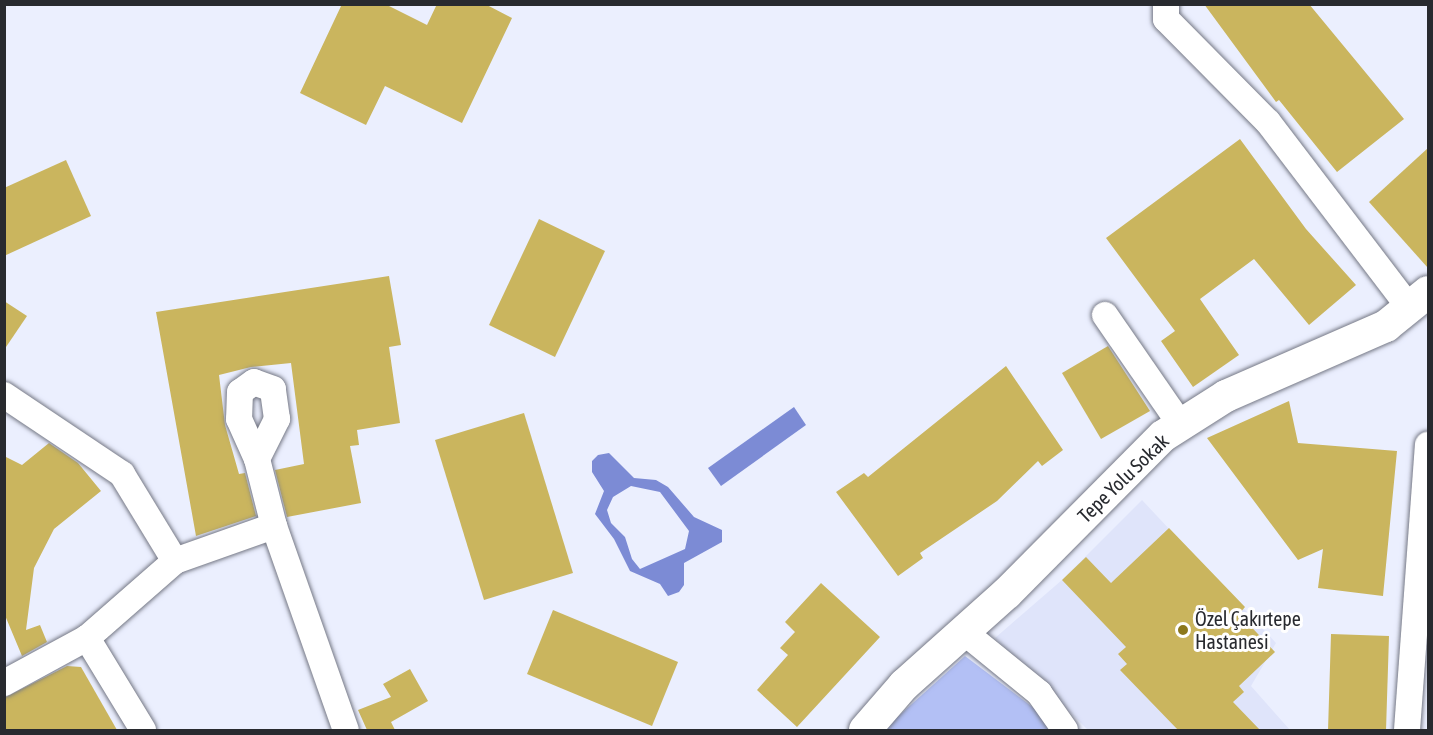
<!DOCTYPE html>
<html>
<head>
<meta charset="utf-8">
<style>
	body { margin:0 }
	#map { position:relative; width:1433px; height:735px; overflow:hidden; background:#ebeffe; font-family:"Asap Condensed",sans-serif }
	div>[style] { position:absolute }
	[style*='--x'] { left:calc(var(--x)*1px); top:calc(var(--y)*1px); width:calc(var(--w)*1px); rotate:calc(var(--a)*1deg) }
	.built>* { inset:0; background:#dfe4fa }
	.green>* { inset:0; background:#b3c0f5 }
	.water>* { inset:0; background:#7c8bd5 }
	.building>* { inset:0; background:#cab55e }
	.roads { filter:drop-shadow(0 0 2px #757885) drop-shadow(0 0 2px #757885) }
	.minor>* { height:26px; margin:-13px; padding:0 13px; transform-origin:13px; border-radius:13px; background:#fff }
	.tertiary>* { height:32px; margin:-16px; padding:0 16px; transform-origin:16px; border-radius:16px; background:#fff }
	.dots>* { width:16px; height:16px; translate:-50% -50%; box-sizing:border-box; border:3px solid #fff; border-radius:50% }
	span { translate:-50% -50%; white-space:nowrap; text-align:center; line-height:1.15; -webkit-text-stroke:6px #fff; paint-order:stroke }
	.street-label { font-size:20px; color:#282a2f }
	.poi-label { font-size:20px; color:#282a2f }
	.left { translate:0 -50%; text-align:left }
	.frame { position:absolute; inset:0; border:6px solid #282a2f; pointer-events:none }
</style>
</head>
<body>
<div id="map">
	<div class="built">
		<div style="clip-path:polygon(1142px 500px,1276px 643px,1251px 686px,1290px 730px,1088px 730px,995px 638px,1062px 580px)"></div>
	</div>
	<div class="green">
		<div style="clip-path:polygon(965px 656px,1039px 712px,1049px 730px,883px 730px)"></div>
	</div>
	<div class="water">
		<div style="clip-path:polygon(794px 407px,806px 425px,721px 486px,708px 468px)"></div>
		<div style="clip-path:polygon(evenodd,609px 453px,634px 478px,656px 480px,668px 487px,694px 517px,722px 530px,722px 542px,684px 563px,684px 585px,679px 592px,668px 596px,660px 584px,630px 571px,614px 539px,595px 514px,604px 491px,592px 472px,592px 461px,598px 455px,609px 453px,631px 486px,660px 492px,689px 531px,685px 549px,640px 569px,632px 559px,625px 537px,611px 523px,607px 510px,613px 497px,631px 486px)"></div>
	</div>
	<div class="building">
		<div style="clip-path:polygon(342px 4px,385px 4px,427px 25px,437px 4px,485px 4px,512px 18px,462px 123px,385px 86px,366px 125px,300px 93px)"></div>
		<div style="clip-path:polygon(1204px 4px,1309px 4px,1404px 119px,1337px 172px,1279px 100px,1276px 102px)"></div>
		<div style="clip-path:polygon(1240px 139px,1306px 229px,1356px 285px,1309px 325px,1254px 259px,1200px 299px,1239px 355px,1193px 387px,1161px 341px,1175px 331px,1106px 238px)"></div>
		<div style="clip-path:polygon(1428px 148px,1428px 268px,1369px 202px)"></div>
		<div style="clip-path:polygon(66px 160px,91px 216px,4px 256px,4px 188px)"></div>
		<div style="clip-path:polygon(539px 219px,605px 251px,555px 357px,489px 325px)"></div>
		<div style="clip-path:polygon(389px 276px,401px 345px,389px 347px,400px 423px,357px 430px,359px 445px,350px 446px,361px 503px,287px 517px,275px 470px,304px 464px,291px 363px,251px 367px,219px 375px,225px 425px,239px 474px,245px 473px,256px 516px,196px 536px,156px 312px)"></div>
		<div style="clip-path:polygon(4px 301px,27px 316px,4px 350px)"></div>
		<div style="clip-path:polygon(1108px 346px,1150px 411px,1101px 439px,1062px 373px)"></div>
		<div style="clip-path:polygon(1006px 366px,1063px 450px,1042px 466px,1038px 461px,997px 501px,920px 553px,923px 558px,898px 576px,836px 492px,864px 473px,868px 477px)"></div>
		<div style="clip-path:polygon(1289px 401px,1298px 443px,1397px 451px,1383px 596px,1318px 588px,1323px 549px,1298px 560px,1207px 438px)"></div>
		<div style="clip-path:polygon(524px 413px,573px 573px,484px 600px,435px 440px)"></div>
		<div style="clip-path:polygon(49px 443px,78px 463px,101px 491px,54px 529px,34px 568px,26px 630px,40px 625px,47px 642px,22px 656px,4px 613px,4px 456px,22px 465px)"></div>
		<div style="clip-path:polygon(1169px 528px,1245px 607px,1239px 614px,1275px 652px,1239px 686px,1244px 692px,1233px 702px,1260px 730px,1178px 730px,1120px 670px,1127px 664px,1118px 654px,1126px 647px,1062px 580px,1086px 557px,1111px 583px)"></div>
		<div style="clip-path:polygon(821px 583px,880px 637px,797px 727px,757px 690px,788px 655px,780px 648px,795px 632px,785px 622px)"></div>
		<div style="clip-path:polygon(553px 610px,678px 662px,652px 726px,527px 674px)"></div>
		<div style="clip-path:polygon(1331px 634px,1389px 636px,1386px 730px,1328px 730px)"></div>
		<div style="clip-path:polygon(67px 666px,81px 667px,117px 730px,4px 730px,4px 698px)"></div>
		<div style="clip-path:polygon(410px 669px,428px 701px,391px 722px,395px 730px,367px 730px,358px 710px,391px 697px,383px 684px)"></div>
	</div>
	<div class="roads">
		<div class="minor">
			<div style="--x:1166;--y:4;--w:15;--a:90"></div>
			<div style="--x:1166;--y:19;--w:145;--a:45.3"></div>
			<div style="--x:1268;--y:122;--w:233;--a:52.7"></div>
			<div style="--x:1105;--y:315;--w:134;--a:55.4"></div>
			<div style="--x:4;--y:395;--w:142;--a:33.8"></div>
			<div style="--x:122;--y:474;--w:102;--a:58.7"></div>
			<div style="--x:257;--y:459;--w:45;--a:-63.4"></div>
			<div style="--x:277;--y:419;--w:30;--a:-98"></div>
			<div style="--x:273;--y:389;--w:20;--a:-160"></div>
			<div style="--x:254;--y:382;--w:17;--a:144"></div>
			<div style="--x:240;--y:392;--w:27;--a:92"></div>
			<div style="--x:239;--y:419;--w:44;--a:65.8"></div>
			<div style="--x:257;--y:459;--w:69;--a:75.8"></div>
			<div style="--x:964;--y:632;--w:97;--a:39.1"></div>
			<div style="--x:1039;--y:693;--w:45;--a:54.9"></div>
			<div style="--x:4;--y:683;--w:94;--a:-28.5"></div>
			<div style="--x:143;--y:730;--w:108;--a:-121.3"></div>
			<div style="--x:87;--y:638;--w:117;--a:-41.2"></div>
			<div style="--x:175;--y:561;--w:105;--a:-19.5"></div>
			<div style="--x:274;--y:526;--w:216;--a:70.6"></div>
			<div style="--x:1407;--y:730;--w:286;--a:-85.8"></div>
		</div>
		<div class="tertiary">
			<div style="--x:865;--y:730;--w:60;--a:-49.1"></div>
			<div style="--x:904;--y:685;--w:138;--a:-41.8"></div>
			<div style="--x:1007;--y:593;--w:221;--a:-45.2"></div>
			<div style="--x:1163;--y:436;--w:75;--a:-32.4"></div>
			<div style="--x:1226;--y:396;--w:175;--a:-23.6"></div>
			<div style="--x:1386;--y:326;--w:54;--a:-39"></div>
		</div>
	</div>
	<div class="dots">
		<div style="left:1183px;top:630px;background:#8c781c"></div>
	</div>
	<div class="street-label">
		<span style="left:1123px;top:478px;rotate:-44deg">Tepe Yolu Sokak</span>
	</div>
	<div class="poi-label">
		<span class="left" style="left:1195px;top:630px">Özel Çakırtepe<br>Hastanesi</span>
	</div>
	<div class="frame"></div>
</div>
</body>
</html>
